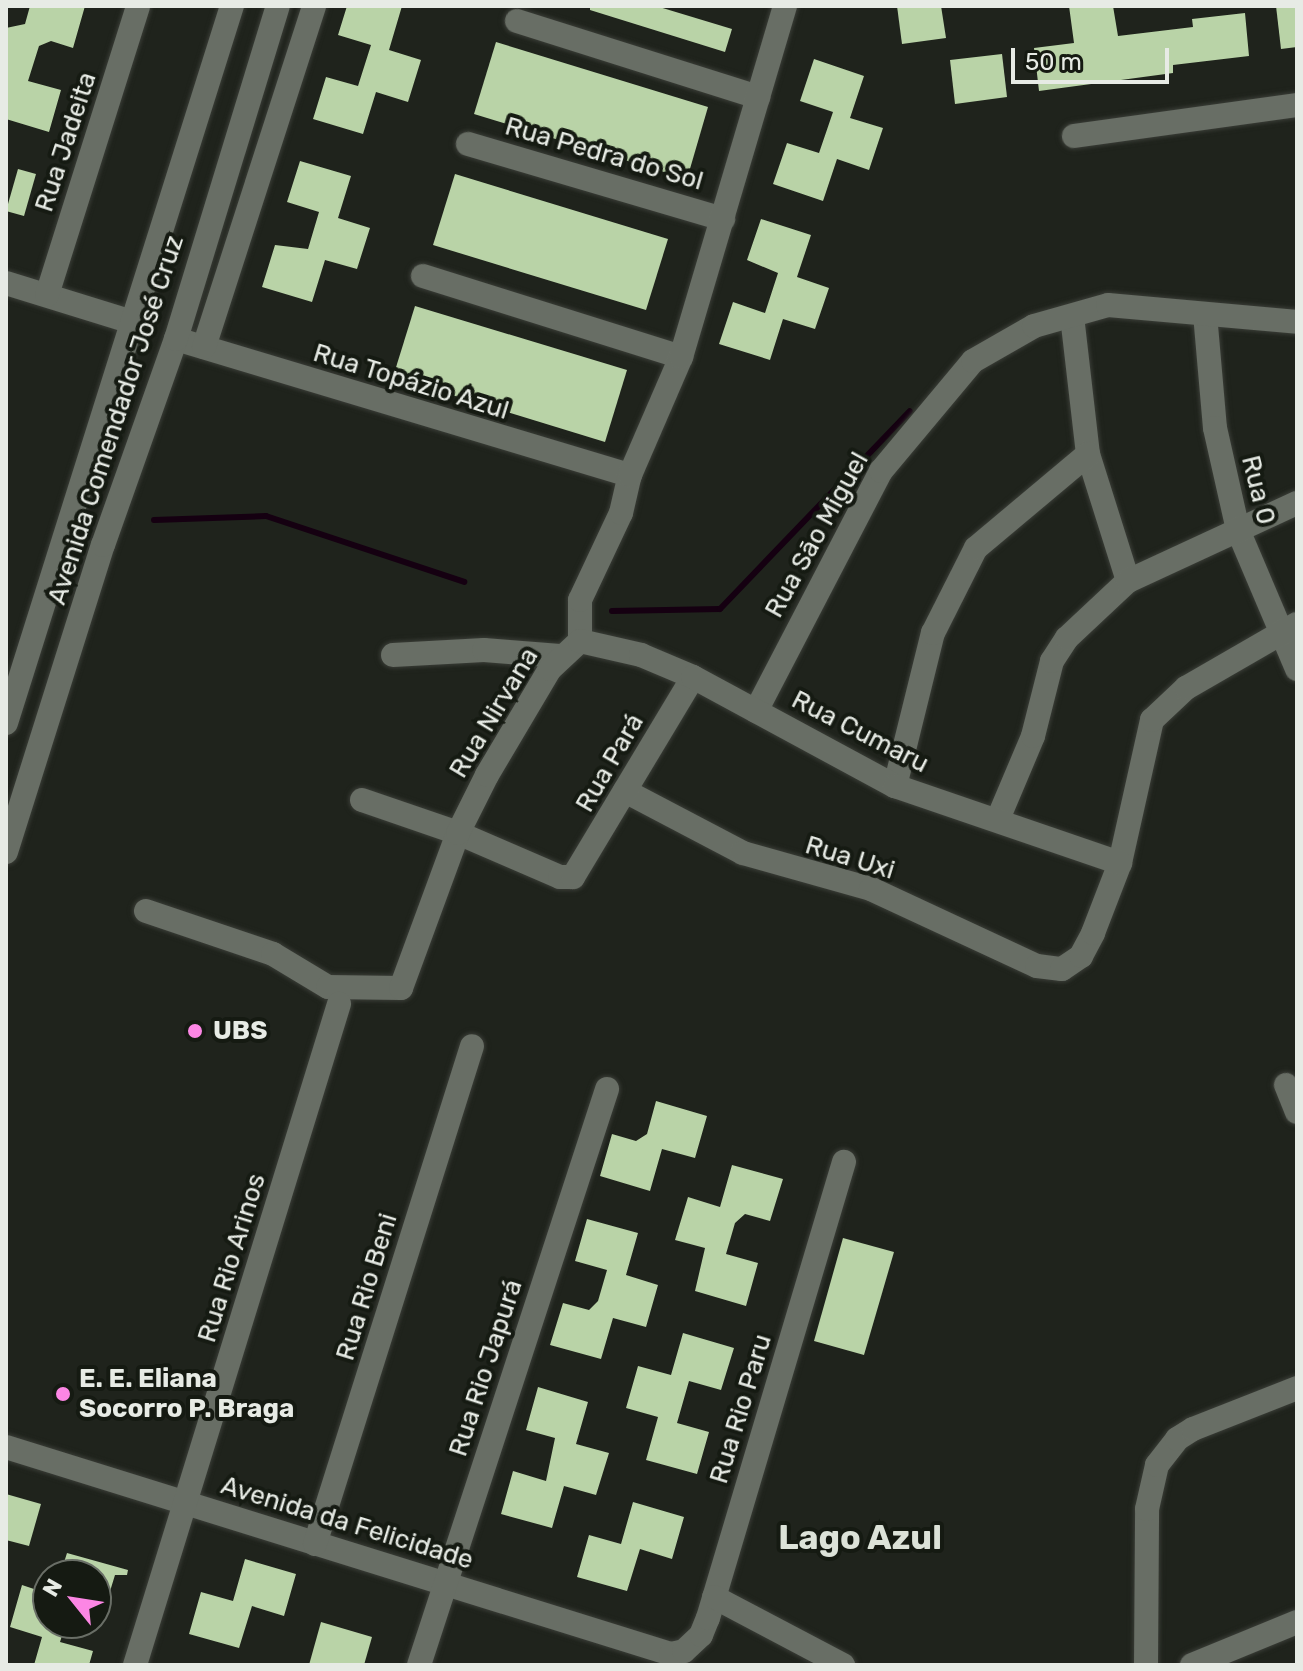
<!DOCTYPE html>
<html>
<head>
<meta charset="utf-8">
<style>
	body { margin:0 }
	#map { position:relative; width:1303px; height:1671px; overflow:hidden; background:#1f231c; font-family:Rubik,sans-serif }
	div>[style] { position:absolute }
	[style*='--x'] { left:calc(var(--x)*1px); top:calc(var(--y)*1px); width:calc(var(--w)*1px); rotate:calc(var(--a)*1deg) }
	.stream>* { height:6px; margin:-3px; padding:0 3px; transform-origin:3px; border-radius:3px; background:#150011 }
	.building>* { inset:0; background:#b9d3a7 }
	.roads { filter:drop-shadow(0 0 2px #3a3d37) drop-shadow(0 0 2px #3a3d37) }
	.street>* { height:24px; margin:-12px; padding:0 12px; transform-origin:12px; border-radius:12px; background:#686e65 }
	.dots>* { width:22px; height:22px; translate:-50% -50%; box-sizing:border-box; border:4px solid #151a12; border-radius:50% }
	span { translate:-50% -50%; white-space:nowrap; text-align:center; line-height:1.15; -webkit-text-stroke:8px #151a12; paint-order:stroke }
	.street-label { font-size:26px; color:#e7ebe5 }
	.poi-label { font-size:26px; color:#e7ebe5; font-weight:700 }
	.left { translate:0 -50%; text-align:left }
	.district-label { font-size:34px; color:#dce2d8; font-weight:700 }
	.frame { position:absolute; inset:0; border:8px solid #e7ebe5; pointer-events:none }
	.north { position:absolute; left:32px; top:1559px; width:80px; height:80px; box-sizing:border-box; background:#151a12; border:2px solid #696e66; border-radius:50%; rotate:300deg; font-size:22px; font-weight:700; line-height:32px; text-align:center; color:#e7ebe5 }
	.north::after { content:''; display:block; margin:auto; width:28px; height:36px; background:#fc86e4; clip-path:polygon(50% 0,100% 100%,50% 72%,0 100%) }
	.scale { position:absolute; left:1011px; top:48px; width:158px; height:36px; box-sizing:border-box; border:4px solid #e7ebe5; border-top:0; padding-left:10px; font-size:24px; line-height:28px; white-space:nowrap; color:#e7ebe5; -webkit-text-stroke:6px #151a12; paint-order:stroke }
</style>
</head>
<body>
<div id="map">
	<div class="stream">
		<div style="--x:154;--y:520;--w:112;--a:-2"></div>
		<div style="--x:266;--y:516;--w:209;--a:18.4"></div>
		<div style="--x:612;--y:611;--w:108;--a:-1.1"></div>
		<div style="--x:720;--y:609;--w:274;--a:-46.2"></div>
	</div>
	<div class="building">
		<div style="clip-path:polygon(30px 6px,85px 6px,73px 48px,51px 41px,39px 46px,28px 81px,61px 90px,49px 132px,6px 119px,6px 28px,25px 24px)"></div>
		<div style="clip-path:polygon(347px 6px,402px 6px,389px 50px,421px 60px,408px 102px,376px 92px,363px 134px,313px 119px,326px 77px,358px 86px,371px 45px,338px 35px)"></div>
		<div style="clip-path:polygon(590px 6px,656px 6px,732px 29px,725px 52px,590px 10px)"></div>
		<div style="clip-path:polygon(897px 6px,941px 6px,946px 38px,902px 44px)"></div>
		<div style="clip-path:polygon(1069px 6px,1113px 6px,1118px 36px,1193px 27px,1192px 19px,1245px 13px,1249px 56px,1173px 65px,1173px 73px,1039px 91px,1034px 48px,1074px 43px)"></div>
		<div style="clip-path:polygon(1276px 6px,1295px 6px,1297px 47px,1281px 49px)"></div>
		<div style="clip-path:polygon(496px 42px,708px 107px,687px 179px,474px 114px)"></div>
		<div style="clip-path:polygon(1002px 54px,1007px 97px,955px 104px,950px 60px)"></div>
		<div style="clip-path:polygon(814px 59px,864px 76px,850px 118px,883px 128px,869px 170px,837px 159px,823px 201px,773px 184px,787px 143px,819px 153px,833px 112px,800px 101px)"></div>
		<div style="clip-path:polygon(300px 161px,351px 176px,338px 218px,370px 228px,357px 269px,325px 260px,312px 302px,262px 287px,275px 245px,308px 249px,319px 212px,287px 202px)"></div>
		<div style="clip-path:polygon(18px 169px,36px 174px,24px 216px,6px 211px)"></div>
		<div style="clip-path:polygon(455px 174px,668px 239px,646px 310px,433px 245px)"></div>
		<div style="clip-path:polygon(761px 219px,811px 235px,797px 277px,829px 288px,815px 329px,783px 319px,770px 360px,719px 344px,733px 302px,765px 313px,778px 273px,747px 260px)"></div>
		<div style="clip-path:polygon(415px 306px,627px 370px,605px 442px,393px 377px)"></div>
		<div style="clip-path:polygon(656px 1101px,707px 1116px,695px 1158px,662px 1149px,650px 1191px,600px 1176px,612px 1134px,636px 1141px,647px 1134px)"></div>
		<div style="clip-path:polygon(732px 1165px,783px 1179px,770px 1221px,745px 1214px,735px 1223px,726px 1254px,758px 1263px,746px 1306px,695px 1291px,705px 1248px,675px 1240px,688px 1197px,720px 1207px)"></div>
		<div style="clip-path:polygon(587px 1219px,638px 1233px,626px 1275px,658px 1285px,646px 1327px,613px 1318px,601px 1359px,550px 1345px,563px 1303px,589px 1310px,598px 1301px,607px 1270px,575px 1261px)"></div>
		<div style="clip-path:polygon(843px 1238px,894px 1252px,864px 1355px,814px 1341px)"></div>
		<div style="clip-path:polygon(683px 1333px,734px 1348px,721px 1390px,689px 1381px,677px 1423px,709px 1432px,697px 1474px,646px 1460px,658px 1417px,626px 1408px,638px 1366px,671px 1375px)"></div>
		<div style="clip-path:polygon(538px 1387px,588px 1402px,576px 1444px,609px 1453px,596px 1495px,564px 1486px,552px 1528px,501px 1514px,513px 1471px,546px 1481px,555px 1438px,526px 1430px)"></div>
		<div style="clip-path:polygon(6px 1494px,41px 1504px,29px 1546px,6px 1540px)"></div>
		<div style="clip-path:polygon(633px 1502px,684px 1517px,672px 1559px,640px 1549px,627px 1591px,577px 1577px,589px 1535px,621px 1544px)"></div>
		<div style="clip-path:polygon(67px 1553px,128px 1570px,127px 1575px,115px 1575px,100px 1624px,96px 1624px,96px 1575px,60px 1575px)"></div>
		<div style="clip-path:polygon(245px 1559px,296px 1574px,284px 1616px,252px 1606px,239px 1648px,189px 1634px,201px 1592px,233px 1601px)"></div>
		<div style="clip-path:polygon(22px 1585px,40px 1591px,37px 1603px,48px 1606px,48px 1623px,66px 1623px,60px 1642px,93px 1651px,89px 1665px,34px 1665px,42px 1637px,10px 1627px)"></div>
		<div style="clip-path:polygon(321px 1622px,372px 1637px,364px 1665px,309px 1665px)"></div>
	</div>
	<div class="roads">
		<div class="street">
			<div style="--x:517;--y:21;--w:253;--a:17.5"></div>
			<div style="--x:1074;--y:136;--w:225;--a:-7.9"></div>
			<div style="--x:468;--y:144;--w:266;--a:16.4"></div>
			<div style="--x:423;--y:276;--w:270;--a:17.4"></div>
			<div style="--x:6;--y:283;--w:132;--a:17.2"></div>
			<div style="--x:47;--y:295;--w:303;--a:-72.5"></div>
			<div style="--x:1205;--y:314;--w:114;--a:85"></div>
			<div style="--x:1215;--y:428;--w:105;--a:77.3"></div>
			<div style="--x:1238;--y:530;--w:151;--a:67"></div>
			<div style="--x:1072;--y:316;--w:139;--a:83.4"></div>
			<div style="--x:1088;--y:454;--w:133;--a:72.5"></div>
			<div style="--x:176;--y:339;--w:474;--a:16.7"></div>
			<div style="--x:204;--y:347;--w:358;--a:-72.1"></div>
			<div style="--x:580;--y:641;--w:41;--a:-90"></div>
			<div style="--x:580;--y:600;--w:96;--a:-64.8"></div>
			<div style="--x:621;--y:513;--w:39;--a:-77"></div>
			<div style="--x:630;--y:475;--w:129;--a:-66.6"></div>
			<div style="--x:681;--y:357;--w:366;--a:-73.5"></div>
			<div style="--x:393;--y:655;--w:91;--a:-3.1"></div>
			<div style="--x:484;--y:650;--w:76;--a:4.5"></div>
			<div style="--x:756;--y:711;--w:271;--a:-62.5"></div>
			<div style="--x:881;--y:471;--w:143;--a:-50.1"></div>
			<div style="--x:973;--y:361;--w:70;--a:-29.8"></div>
			<div style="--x:1034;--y:326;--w:77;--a:-15.8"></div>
			<div style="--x:1108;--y:305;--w:190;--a:5.1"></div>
			<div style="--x:6;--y:723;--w:752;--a:-72.51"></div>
			<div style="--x:895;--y:786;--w:158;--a:-76.1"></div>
			<div style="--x:933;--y:633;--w:95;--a:-63.2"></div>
			<div style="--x:976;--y:548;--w:146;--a:-40"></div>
			<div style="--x:625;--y:791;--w:133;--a:27.7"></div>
			<div style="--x:743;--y:853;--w:133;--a:15.7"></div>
			<div style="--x:871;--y:889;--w:183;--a:24.9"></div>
			<div style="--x:1037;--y:966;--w:25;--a:7"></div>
			<div style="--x:1062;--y:969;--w:23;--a:-34"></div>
			<div style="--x:1081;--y:956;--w:26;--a:-62"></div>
			<div style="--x:1093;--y:933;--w:75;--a:-68.9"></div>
			<div style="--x:1120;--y:863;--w:147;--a:-77.4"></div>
			<div style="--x:1152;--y:720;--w:47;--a:-43.3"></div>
			<div style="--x:1186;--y:688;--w:128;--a:-30"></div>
			<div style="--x:362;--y:800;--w:102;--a:19"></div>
			<div style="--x:458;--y:833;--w:111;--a:23.3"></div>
			<div style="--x:560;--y:877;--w:13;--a:0"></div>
			<div style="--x:573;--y:877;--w:233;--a:-59"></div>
			<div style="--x:998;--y:819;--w:90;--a:-67.1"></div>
			<div style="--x:1033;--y:736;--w:77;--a:-75.8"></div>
			<div style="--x:1052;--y:661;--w:27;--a:-57"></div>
			<div style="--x:1067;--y:638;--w:83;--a:-43.1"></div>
			<div style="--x:1128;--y:581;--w:186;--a:-24.8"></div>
			<div style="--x:6;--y:852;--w:322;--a:-72.5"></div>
			<div style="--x:103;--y:545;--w:219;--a:-70.5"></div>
			<div style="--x:176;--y:339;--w:348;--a:-73"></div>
			<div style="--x:146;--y:911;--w:134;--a:18.7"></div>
			<div style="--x:273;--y:954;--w:64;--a:31"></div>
			<div style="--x:328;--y:987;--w:73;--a:0.8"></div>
			<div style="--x:401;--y:988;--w:165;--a:-69.8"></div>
			<div style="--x:458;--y:833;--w:65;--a:-63.4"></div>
			<div style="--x:487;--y:775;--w:123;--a:-59.3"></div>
			<div style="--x:550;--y:669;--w:41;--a:-43"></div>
			<div style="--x:580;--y:641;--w:63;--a:12.9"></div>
			<div style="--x:641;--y:655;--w:56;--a:22.9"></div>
			<div style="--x:693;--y:677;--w:230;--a:28.4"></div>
			<div style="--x:895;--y:786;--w:238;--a:18.9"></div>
			<div style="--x:1286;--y:1085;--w:29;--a:68"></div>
			<div style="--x:6;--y:1447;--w:696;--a:17.29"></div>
			<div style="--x:671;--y:1654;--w:13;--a:-13"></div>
			<div style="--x:684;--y:1651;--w:23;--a:-43"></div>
			<div style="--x:701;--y:1635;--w:18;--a:-68"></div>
			<div style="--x:708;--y:1618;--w:476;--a:-73.4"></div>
			<div style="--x:315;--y:1544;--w:522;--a:-72.5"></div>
			<div style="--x:714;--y:1597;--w:146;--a:27.8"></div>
			<div style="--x:135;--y:1665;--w:692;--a:-72.85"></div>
			<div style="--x:419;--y:1665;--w:606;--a:-71.92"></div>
			<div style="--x:1146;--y:1665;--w:156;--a:-89.6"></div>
			<div style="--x:1147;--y:1509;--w:45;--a:-77.2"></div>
			<div style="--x:1157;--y:1465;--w:33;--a:-52"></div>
			<div style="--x:1177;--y:1439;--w:19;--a:-32"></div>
			<div style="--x:1193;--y:1429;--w:112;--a:-21.5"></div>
			<div style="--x:1192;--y:1665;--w:113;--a:-22.3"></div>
		</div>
	</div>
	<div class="dots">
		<div style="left:195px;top:1031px;background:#fc86e4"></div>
		<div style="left:63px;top:1394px;background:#fc86e4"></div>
	</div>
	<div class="street-label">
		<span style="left:66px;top:142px;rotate:-72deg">Rua Jadeita</span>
		<span style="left:604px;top:154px;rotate:16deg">Rua Pedra do Sol</span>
		<span style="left:411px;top:382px;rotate:17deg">Rua Topázio Azul</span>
		<span style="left:116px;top:420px;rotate:-72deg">Avenida Comendador José Cruz</span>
		<span style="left:1258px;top:490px;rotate:76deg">Rua 0</span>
		<span style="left:817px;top:535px;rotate:-61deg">Rua São Miguel</span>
		<span style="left:494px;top:713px;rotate:-59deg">Rua Nirvana</span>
		<span style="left:860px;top:732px;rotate:27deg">Rua Cumaru</span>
		<span style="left:610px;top:763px;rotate:-60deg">Rua Pará</span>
		<span style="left:850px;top:858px;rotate:17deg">Rua Uxi</span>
		<span style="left:232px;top:1258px;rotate:-73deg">Rua Rio Arinos</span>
		<span style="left:367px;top:1287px;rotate:-73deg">Rua Rio Beni</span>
		<span style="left:486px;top:1368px;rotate:-72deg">Rua Rio Japurá</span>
		<span style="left:741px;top:1409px;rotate:-73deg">Rua Rio Paru</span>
		<span style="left:347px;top:1523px;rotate:17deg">Avenida da Felicidade</span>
	</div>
	<div class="poi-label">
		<span class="left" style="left:213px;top:1031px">UBS</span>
		<span class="left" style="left:79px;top:1394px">E. E. Eliana<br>Socorro P. Braga</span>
	</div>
	<div class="district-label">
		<span style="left:860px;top:1538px">Lago Azul</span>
	</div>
	<div class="frame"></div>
	<div class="north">N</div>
	<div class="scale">50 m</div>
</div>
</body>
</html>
